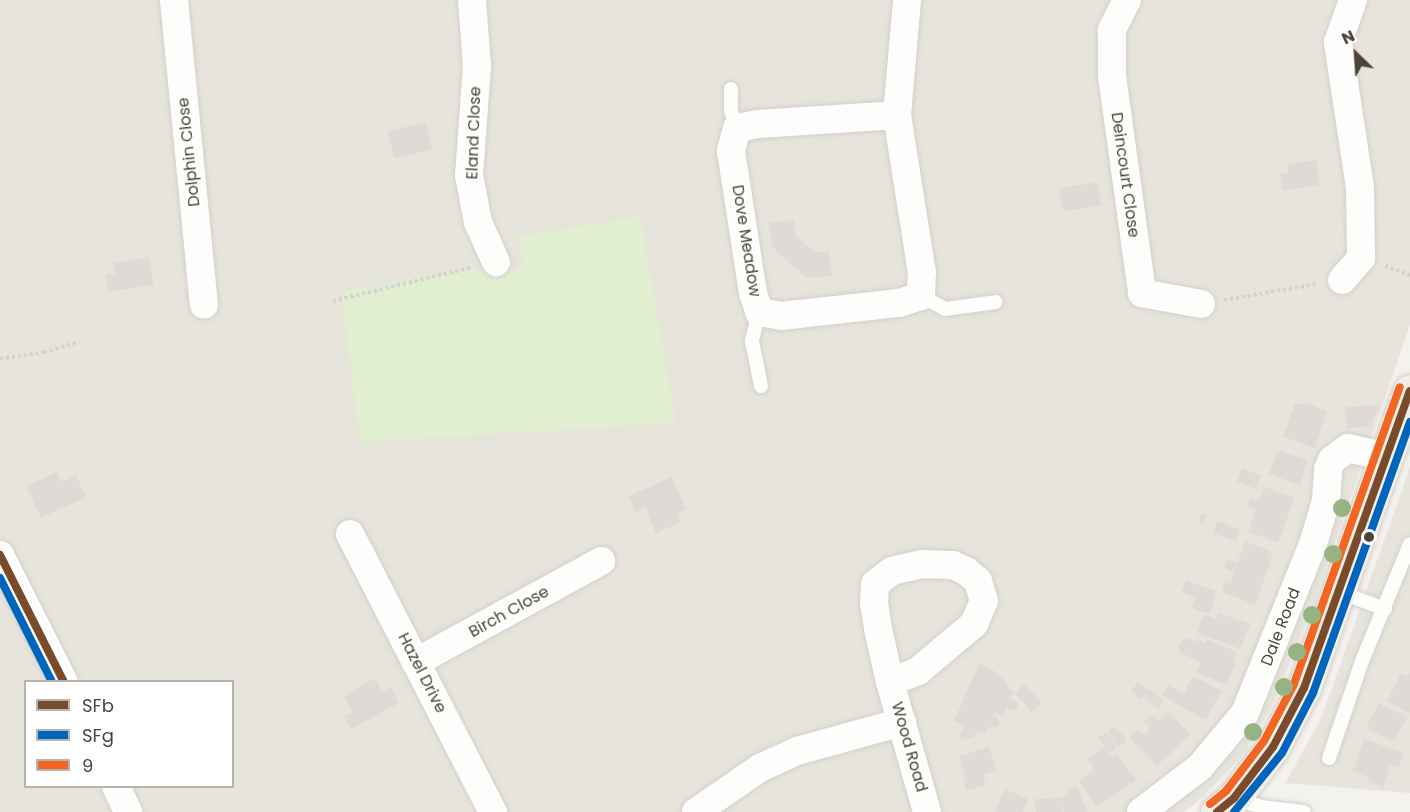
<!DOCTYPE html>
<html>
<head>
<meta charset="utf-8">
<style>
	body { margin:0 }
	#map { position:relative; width:1410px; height:812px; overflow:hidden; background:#f4f2ee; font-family:Poppins,sans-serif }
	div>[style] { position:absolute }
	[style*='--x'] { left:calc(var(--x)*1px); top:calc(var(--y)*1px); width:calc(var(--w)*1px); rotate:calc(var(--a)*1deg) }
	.residential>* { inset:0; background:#e7e4dc }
	.green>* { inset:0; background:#e1eecf }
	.building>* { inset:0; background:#dedbd6 }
	.path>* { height:4px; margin-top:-2px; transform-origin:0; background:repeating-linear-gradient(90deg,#d3d2cc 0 3px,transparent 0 6px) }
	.roads { filter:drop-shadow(0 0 2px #d2d0cb) drop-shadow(0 0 2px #d2d0cb) }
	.service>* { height:14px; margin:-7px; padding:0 7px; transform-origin:7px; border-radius:7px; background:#fdfdfc }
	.minor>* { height:28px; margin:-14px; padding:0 14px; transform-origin:14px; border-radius:14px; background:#fdfdfc }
	.primary>* { height:33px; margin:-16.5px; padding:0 16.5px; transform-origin:16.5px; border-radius:16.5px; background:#f2efe6 }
	.bus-1>* { height:8px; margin:-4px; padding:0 4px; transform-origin:4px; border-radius:4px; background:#7a4b2a }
	.bus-2>* { height:8px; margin:-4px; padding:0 4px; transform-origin:4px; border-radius:4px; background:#0065bd }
	.bus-3>* { height:8px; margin:-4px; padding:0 4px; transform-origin:4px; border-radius:4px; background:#f26522 }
	.trees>* { width:18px; height:18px; margin:-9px; border-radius:50%; background:#96b382 }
	.dots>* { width:16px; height:16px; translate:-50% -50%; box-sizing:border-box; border:3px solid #fff; border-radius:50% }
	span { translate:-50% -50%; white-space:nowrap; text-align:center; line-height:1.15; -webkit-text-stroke:4.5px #fff; paint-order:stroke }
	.street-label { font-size:16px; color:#4b4439 }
	.legend { position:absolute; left:24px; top:680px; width:210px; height:108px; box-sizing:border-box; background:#fff; border:2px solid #b7b4b0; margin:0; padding:8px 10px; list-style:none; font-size:18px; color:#4b4439 }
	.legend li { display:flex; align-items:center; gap:12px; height:30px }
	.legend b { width:30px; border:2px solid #b7b4b0 }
	.north { position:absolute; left:1326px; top:24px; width:60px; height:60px; -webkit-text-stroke:4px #fff; paint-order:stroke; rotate:335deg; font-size:16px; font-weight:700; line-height:24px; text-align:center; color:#4b4439 }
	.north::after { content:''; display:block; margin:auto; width:21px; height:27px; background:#4b4439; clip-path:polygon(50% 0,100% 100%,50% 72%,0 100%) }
</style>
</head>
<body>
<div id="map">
	<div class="residential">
		<div style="clip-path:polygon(evenodd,0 0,1410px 0,1410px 325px,1314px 603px,1274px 702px,1245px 753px,1202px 798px,1184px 812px,0 812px,0 0,26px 682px,232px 682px,232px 786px,26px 786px,26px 682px)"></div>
		<div style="clip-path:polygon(1410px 467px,1410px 793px,1285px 783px,1321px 719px)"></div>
	</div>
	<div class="green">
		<div style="clip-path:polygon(640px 217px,676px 423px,360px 442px,341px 292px,469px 270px,524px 269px,519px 236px)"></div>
	</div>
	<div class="building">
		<div style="clip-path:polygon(426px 122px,432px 150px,394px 158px,388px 131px)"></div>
		<div style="clip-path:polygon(1316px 160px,1320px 185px,1282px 191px,1280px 174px,1288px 173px,1287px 164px)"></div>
		<div style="clip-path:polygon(1098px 182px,1101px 206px,1063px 211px,1059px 188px)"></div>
		<div style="clip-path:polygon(794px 220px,796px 235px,806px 245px,816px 252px,829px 251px,832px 276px,807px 278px,772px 247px,769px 223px)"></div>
		<div style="clip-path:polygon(149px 257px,154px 285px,108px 292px,105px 275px,115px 274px,113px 263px)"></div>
		<div style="clip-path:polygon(1295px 404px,1308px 404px,1327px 411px,1314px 448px,1283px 437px)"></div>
		<div style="clip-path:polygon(1380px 405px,1370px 427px,1347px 428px,1345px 407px)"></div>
		<div style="clip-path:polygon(1278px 450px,1308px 461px,1300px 485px,1269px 474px)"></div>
		<div style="clip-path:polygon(1242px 468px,1261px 475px,1256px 489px,1237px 482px)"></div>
		<div style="clip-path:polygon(57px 472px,62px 482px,76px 475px,86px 497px,41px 518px,26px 486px)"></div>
		<div style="clip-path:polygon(672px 477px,686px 509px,678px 513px,682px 522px,656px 533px,645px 507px,635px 512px,629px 496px)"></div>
		<div style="clip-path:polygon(1264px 487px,1295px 498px,1278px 543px,1248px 532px,1256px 509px,1247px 506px,1250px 498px,1259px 501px)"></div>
		<div style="clip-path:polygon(1201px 514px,1207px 516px,1204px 524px,1198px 522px)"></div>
		<div style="clip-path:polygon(1217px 521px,1240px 529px,1236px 541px,1213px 533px)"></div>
		<div style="clip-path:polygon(1245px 541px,1271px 551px,1270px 554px,1273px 555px,1255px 605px,1222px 592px,1225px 582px,1230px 584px,1234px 572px,1224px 568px,1227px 559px,1237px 563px)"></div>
		<div style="clip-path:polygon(1186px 580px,1216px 591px,1210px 614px,1192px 608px,1196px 597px,1182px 592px)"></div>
		<div style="clip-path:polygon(1219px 613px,1250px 624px,1240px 649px,1197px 633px,1204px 614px,1216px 619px)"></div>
		<div style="clip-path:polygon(1187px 638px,1196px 642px,1198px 639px,1205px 643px,1207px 639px,1237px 652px,1233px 661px,1236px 662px,1226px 685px,1196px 672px,1201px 662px,1180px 653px,1178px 648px,1182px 640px)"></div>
		<div style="clip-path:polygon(979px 664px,993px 670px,1007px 683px,1006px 685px,1014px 693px,1009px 698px,1019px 703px,1015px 711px,1007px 708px,1003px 717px,994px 713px,1000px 723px,998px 727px,988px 727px,985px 734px,977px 731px,974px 738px,958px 740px,964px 725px,954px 721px)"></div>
		<div style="clip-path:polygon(1410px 672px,1410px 713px,1387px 701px,1401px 673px,1408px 676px)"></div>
		<div style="clip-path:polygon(1193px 676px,1222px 691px,1206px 720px,1162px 696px,1168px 685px,1184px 693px)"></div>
		<div style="clip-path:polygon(375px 678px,383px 692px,391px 687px,399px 703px,351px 729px,344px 717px,353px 712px,344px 696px)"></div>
		<div style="clip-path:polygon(1138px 682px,1149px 691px,1141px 700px,1131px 691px)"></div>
		<div style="clip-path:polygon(1024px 684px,1042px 703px,1032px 712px,1015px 693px)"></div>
		<div style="clip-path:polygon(1150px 690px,1164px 701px,1158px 709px,1144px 699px)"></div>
		<div style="clip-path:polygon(1379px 703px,1407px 717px,1394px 742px,1366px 728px)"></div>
		<div style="clip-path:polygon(1168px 711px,1190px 734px,1157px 766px,1129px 738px,1138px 729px,1144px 735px,1148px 731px,1150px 728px,1144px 722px,1152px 714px,1158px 721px)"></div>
		<div style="clip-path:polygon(1115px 726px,1127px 741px,1119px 747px,1107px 732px)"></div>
		<div style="clip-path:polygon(1106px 732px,1117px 747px,1110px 753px,1098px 738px)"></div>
		<div style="clip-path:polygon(1364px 739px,1404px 753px,1399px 768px,1390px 765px,1383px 787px,1368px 781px,1370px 778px,1353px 771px)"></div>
		<div style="clip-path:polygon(989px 746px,997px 770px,983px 775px,986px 785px,966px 791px,963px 781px,966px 780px,959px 756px)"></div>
		<div style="clip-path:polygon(1104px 747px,1111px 757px,1117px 753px,1136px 780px,1097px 807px,1079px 781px,1095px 769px,1087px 759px)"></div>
		<div style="clip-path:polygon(1077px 786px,1087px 812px,1064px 812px,1061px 805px,1062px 812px,1036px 812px,1035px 799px,1061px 798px,1068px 795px,1067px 791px)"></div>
		<div style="clip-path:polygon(1005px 789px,1028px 799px,1023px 812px,995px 812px)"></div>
	</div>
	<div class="path">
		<div style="--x:1385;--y:266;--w:27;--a:20"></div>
		<div style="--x:1224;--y:300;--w:94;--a:-9.8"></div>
		<div style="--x:333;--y:301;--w:143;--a:-13.7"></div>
		<div style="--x:0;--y:359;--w:45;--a:-9"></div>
		<div style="--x:44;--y:352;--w:36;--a:-16"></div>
	</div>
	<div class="roads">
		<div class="service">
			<div style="--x:731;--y:89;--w:22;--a:90"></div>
			<div style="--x:731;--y:111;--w:18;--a:71"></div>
			<div style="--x:921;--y:296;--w:27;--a:28"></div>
			<div style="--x:945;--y:309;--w:51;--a:-7.8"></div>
			<div style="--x:759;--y:312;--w:30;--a:104"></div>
			<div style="--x:752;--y:341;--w:46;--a:78.7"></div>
			<div style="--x:1340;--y:592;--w:48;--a:20.7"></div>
			<div style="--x:1329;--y:758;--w:102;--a:-71.2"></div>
			<div style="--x:1362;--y:661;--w:126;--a:-67.7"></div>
			<div style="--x:1234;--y:798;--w:28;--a:18"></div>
			<div style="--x:1261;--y:807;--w:43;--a:6.6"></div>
		</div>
		<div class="minor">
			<div style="--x:174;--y:0;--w:306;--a:84.4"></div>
			<div style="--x:472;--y:0;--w:66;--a:85.7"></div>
			<div style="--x:477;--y:66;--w:109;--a:94.2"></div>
			<div style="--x:469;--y:175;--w:48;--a:79.2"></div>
			<div style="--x:478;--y:222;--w:44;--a:65.8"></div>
			<div style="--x:1127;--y:0;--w:34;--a:117"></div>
			<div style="--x:1112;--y:30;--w:46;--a:90"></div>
			<div style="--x:1112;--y:76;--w:219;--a:82.1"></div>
			<div style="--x:1142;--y:293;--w:60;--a:10.6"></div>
			<div style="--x:897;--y:115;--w:139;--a:176.3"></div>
			<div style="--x:758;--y:124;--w:21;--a:169"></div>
			<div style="--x:737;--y:128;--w:24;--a:105"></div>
			<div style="--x:731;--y:151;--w:144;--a:81.2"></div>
			<div style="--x:753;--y:293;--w:20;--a:72"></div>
			<div style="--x:759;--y:312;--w:22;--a:10"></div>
			<div style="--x:781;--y:316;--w:119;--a:-6.3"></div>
			<div style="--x:899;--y:303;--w:23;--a:-18"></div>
			<div style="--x:921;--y:296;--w:23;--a:-88"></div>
			<div style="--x:922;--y:273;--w:160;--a:-99"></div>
			<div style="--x:897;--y:115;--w:115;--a:-85"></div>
			<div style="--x:1342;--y:280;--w:29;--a:-49"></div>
			<div style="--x:1361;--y:258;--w:70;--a:-90.8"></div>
			<div style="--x:1360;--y:188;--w:148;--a:-98.6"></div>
			<div style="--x:1338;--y:42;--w:45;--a:-70.3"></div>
			<div style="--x:350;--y:534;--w:313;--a:62.8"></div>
			<div style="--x:0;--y:555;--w:142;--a:63.3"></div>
			<div style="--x:416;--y:662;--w:211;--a:-28.6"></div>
			<div style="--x:890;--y:682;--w:30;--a:-21"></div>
			<div style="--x:918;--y:671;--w:73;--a:-40"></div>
			<div style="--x:974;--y:624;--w:25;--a:-67"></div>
			<div style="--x:984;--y:601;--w:21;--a:-107"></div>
			<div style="--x:978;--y:581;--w:16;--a:-140"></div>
			<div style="--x:966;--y:571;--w:14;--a:-155"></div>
			<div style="--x:953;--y:565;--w:31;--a:-178"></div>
			<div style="--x:922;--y:564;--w:31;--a:167"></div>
			<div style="--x:892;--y:571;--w:21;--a:143"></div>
			<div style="--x:875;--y:584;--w:19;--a:93"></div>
			<div style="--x:874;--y:603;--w:26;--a:81"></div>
			<div style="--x:878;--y:629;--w:54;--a:77.2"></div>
			<div style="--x:890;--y:682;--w:135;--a:74.1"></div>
			<div style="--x:116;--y:786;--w:29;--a:65"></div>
			<div style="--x:696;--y:812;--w:78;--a:-34.5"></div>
			<div style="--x:760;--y:768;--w:41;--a:-24.7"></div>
			<div style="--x:797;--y:751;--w:109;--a:-15.4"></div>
			<div style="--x:1141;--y:812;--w:74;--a:-37.3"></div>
			<div style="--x:1200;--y:767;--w:70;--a:-50.2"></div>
			<div style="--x:1245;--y:713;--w:182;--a:-68.1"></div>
			<div style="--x:1313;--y:544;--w:45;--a:-73.2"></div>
			<div style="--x:1326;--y:501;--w:32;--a:-86"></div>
			<div style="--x:1328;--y:469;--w:10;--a:-66"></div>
			<div style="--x:1332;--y:460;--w:20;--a:-37"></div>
			<div style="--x:1348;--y:448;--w:40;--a:13"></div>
		</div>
		<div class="primary">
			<div style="--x:1217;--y:812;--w:22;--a:-39"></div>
			<div style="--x:1234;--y:798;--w:64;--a:-52.6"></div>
			<div style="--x:1273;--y:747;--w:67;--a:-62.3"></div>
			<div style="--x:1304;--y:688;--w:315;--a:-70.4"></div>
		</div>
	</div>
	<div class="bus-1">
		<div style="--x:0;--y:555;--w:142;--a:63.3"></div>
		<div style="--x:1217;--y:812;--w:22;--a:-39"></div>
		<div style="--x:1234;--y:798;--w:64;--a:-52.6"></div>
		<div style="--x:1273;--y:747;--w:67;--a:-62.3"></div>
		<div style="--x:1304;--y:688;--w:315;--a:-70.4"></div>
	</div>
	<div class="bus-2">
		<div style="--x:0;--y:578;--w:116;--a:63.4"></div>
		<div style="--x:1234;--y:812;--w:76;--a:-50.9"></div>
		<div style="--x:1282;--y:753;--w:68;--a:-62.7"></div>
		<div style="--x:1313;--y:693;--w:288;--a:-70.3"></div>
	</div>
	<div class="bus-3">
		<div style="--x:1210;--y:804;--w:21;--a:-39"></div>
		<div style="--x:1226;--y:791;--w:63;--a:-52.8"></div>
		<div style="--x:1264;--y:741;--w:64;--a:-62.2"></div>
		<div style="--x:1294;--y:684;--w:315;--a:-70.4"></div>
	</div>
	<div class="trees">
		<div style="left:1342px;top:508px"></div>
		<div style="left:1333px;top:554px"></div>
		<div style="left:1312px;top:615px"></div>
		<div style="left:1297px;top:652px"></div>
		<div style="left:1284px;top:687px"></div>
		<div style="left:1253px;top:732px"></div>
	</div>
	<div class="dots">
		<div style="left:1369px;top:537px;background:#4b4439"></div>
	</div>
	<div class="street-label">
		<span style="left:474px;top:133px;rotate:-88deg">Eland Close</span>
		<span style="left:189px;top:152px;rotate:-96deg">Dolphin Close</span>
		<span style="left:1125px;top:175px;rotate:82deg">Deincourt Close</span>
		<span style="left:746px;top:241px;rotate:81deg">Dove Meadow</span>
		<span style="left:509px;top:612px;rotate:-29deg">Birch Close</span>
		<span style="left:1281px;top:627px;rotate:-69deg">Dale Road</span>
		<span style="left:422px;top:673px;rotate:63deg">Hazel Drive</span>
		<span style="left:909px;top:747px;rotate:74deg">Wood Road</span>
	</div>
	<ul class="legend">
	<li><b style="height:8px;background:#7a4b2a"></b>SFb</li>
	<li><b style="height:8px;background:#0065bd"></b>SFg</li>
	<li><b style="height:8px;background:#f26522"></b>9</li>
	</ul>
	<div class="north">N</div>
</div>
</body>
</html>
